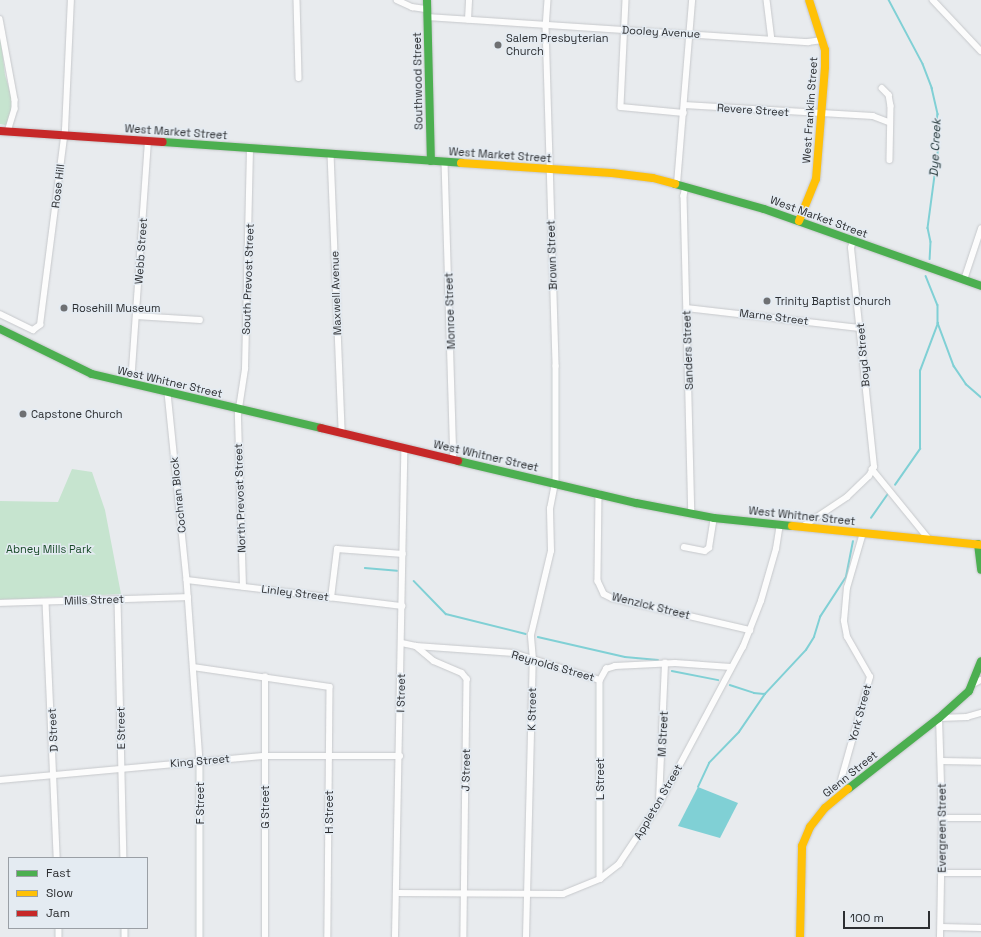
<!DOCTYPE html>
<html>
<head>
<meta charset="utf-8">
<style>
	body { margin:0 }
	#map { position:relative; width:981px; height:937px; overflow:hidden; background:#e8ebee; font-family:"Space Grotesk",sans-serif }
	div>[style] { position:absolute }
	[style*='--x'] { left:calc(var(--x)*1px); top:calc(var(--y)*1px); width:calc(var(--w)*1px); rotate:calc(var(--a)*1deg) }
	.green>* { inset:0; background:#c6e4cf }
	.water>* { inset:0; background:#80d0d5 }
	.stream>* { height:1.5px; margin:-0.75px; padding:0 0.75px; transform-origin:0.75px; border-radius:0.75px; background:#80d0d5 }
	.roads { filter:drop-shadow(0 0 1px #c6c8cb) drop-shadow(0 0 1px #c6c8cb) }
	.street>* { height:5.5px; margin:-2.75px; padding:0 2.75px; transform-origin:2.75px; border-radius:2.75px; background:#fcfcfc }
	.fast>* { height:8px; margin:-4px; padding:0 4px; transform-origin:4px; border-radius:4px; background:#4caf50 }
	.slow>* { height:8px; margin:-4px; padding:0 4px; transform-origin:4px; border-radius:4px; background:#ffc107 }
	.jam>* { height:8px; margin:-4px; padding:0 4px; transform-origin:4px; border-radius:4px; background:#c62828 }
	.dots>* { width:11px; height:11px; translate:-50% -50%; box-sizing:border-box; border:2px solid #e4ebf2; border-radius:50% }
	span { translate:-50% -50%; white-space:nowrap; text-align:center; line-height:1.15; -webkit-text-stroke:3px #e4ebf2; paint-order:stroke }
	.street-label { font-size:11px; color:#2c2e31 }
	.poi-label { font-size:11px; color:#2c2e31 }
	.left { translate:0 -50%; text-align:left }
	.park-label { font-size:11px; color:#184a28 }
	.water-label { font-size:12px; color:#1b2f31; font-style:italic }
	.legend { position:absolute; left:8px; top:857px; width:140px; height:72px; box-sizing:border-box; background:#e4ebf2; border:1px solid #9a9fa5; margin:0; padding:5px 7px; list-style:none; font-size:12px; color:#2c2e31 }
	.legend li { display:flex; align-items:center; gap:8px; height:20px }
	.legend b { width:20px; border:1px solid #9a9fa5 }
	.scale { position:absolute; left:843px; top:911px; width:87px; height:18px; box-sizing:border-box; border:2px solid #2c2e31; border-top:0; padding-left:5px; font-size:12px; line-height:14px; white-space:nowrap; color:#2c2e31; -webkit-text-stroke:3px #e4ebf2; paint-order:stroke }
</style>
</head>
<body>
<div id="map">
	<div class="green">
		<div style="clip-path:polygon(0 32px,5px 75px,13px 101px,8px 124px,5px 125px,0 124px)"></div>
		<div style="clip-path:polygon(72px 469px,92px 472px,105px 510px,121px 594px,0 600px,0 501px,58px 502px)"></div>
	</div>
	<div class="water">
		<div style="clip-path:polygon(698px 787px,738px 803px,720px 838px,678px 826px)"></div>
	</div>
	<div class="stream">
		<div style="--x:889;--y:0;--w:72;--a:62"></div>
		<div style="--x:923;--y:64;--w:26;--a:69"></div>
		<div style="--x:932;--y:88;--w:27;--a:77"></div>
		<div style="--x:938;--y:114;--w:15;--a:98"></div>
		<div style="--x:936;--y:129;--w:17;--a:80"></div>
		<div style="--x:939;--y:146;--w:83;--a:97.6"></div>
		<div style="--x:928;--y:228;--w:14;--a:78"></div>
		<div style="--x:931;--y:242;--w:17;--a:93"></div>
		<div style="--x:926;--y:276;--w:31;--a:68"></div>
		<div style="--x:938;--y:305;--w:18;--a:90"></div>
		<div style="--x:938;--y:323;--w:46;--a:69.6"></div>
		<div style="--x:954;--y:366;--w:22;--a:56"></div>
		<div style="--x:966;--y:384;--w:20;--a:41"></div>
		<div style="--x:895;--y:485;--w:44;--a:-55.2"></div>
		<div style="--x:920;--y:449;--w:78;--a:-90"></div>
		<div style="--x:920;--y:371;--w:51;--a:-69.4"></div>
		<div style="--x:871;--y:518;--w:29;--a:-55"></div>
		<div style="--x:365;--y:568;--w:32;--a:5"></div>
		<div style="--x:414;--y:581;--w:46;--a:45.9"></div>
		<div style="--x:446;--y:614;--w:82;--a:14"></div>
		<div style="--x:538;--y:637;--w:89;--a:12.9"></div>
		<div style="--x:625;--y:657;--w:33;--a:5"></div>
		<div style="--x:672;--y:671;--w:47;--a:11.1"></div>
		<div style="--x:730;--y:685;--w:25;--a:18"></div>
		<div style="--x:754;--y:693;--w:11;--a:5"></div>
		<div style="--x:698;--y:787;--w:26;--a:-65"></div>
		<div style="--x:709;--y:763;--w:43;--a:-45.9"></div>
		<div style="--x:739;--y:732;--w:46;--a:-55.6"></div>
		<div style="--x:765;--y:694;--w:60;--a:-47"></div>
		<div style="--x:806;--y:650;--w:15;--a:-58"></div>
		<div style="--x:814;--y:637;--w:21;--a:-73"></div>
		<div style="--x:820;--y:617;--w:48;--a:-57"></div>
		<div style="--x:846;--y:577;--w:36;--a:-79"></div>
	</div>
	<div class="roads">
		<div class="street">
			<div style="--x:297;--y:0;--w:78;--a:88.5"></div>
			<div style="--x:397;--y:0;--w:17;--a:25"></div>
			<div style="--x:412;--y:7;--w:15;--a:8"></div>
			<div style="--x:548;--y:0;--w:26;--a:94"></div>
			<div style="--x:546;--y:26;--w:340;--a:88.3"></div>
			<div style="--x:556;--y:366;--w:118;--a:90"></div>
			<div style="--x:626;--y:0;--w:107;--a:92.7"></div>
			<div style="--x:621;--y:107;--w:63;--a:5.4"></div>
			<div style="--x:767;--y:0;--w:39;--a:83"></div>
			<div style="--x:933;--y:0;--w:70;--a:46.7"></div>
			<div style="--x:427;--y:17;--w:382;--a:3.8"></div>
			<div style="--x:808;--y:42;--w:14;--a:-8"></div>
			<div style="--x:0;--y:19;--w:82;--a:79.5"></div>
			<div style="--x:15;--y:100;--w:9;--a:90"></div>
			<div style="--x:15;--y:109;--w:24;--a:107"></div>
			<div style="--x:468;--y:20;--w:20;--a:-87"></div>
			<div style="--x:882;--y:88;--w:10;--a:45"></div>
			<div style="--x:889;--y:95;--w:11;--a:80"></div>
			<div style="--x:891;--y:106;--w:54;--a:91.1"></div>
			<div style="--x:684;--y:105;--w:189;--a:3.3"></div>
			<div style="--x:873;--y:116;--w:17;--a:21"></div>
			<div style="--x:331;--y:154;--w:278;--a:87.7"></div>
			<div style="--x:445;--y:162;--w:298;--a:88.3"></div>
			<div style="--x:677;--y:184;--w:185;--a:-85.3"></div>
			<div style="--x:686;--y:187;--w:9;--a:103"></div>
			<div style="--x:684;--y:196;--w:318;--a:88.6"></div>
			<div style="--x:964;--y:280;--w:54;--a:-71.6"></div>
			<div style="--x:687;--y:308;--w:175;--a:6.6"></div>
			<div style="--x:0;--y:314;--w:37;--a:26"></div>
			<div style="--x:33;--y:330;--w:9;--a:-36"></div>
			<div style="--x:40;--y:325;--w:197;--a:-82.7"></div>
			<div style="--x:65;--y:130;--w:130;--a:-87.4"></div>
			<div style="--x:136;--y:316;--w:64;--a:3.6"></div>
			<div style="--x:131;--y:384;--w:243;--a:-86"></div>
			<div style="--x:168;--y:393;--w:188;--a:84.2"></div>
			<div style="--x:187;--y:580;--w:181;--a:85.9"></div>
			<div style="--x:200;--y:761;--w:176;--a:90"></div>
			<div style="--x:872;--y:469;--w:90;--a:50.8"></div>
			<div style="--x:599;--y:493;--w:88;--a:90.7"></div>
			<div style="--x:598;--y:581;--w:14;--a:65"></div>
			<div style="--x:604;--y:594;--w:9;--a:27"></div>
			<div style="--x:612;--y:598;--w:142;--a:13.1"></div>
			<div style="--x:802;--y:527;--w:54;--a:-33.7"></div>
			<div style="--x:847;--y:497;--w:30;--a:-44"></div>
			<div style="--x:869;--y:476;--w:10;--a:-61"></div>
			<div style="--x:874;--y:467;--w:220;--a:-96"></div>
			<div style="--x:851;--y:248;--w:7;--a:-74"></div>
			<div style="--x:684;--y:547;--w:21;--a:11"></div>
			<div style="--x:705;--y:551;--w:5;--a:-37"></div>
			<div style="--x:709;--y:548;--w:30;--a:-81"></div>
			<div style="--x:187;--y:580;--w:217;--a:6.9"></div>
			<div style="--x:243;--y:587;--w:172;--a:-91.7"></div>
			<div style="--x:238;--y:415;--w:47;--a:-81.3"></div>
			<div style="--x:245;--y:369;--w:221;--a:-88.7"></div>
			<div style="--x:331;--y:598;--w:49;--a:-83"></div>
			<div style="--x:337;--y:549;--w:66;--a:4.3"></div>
			<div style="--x:118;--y:599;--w:259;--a:88.7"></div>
			<div style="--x:46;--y:602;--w:256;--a:87.5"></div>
			<div style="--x:0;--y:603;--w:188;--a:-1.8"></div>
			<div style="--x:402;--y:643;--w:14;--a:12"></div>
			<div style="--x:416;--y:646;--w:23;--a:40"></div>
			<div style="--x:434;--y:661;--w:30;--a:23"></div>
			<div style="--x:462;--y:673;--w:8;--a:50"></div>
			<div style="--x:467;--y:679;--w:258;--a:90.7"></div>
			<div style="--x:416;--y:646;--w:98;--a:4.1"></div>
			<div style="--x:514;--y:653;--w:90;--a:17.4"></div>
			<div style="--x:600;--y:680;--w:13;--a:-61"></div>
			<div style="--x:606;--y:669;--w:9;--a:-18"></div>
			<div style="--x:615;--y:666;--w:60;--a:-2.9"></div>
			<div style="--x:675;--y:663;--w:56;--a:4.1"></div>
			<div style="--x:193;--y:667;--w:138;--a:8.3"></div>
			<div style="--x:330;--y:687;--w:250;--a:90.5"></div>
			<div style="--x:600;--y:680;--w:199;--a:90"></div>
			<div style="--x:973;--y:684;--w:9;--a:-27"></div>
			<div style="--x:942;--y:761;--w:39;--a:1"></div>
			<div style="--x:0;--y:780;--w:266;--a:-5.2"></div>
			<div style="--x:265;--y:756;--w:135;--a:0"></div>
			<div style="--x:841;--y:780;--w:107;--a:-74.3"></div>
			<div style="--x:870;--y:677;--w:46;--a:-119.9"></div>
			<div style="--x:847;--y:637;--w:16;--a:-101"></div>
			<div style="--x:844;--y:621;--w:33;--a:-85"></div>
			<div style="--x:847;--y:588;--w:57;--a:-73.8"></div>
			<div style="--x:659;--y:801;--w:138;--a:-87.5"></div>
			<div style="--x:942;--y:818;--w:39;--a:0"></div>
			<div style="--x:942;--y:873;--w:39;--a:0"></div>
			<div style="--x:396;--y:893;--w:167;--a:0.3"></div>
			<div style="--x:563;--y:894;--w:40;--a:-22"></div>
			<div style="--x:600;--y:879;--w:24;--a:-38"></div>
			<div style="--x:619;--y:864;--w:72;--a:-56.3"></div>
			<div style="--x:659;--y:804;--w:178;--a:-61.9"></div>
			<div style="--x:743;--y:647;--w:49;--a:-68.6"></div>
			<div style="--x:761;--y:601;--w:54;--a:-73.9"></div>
			<div style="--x:776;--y:549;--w:24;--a:-81"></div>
			<div style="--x:941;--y:927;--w:40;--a:1.4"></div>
			<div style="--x:59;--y:928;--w:9;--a:90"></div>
			<div style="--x:125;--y:928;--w:9;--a:90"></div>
			<div style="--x:265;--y:937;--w:260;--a:-90"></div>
			<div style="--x:395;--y:937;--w:489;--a:-88.9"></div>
			<div style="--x:526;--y:937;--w:277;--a:-88.6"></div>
			<div style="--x:533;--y:660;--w:25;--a:-95"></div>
			<div style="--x:531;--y:635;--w:86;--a:-76.6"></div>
			<div style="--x:551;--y:551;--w:42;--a:-91.4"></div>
			<div style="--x:550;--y:509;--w:26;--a:-79"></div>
			<div style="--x:940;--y:937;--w:119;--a:-89"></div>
			<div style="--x:942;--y:818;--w:100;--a:-91.7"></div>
			<div style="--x:939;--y:718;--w:28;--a:-2"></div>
			<div style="--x:967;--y:717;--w:15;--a:-16"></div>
		</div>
		<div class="fast">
			<div style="--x:427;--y:0;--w:161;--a:88.6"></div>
			<div style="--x:163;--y:142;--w:299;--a:4"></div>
			<div style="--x:675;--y:184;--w:92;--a:15.7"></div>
			<div style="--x:764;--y:209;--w:230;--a:19.5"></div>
			<div style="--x:0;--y:329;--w:102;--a:26.1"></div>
			<div style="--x:92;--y:374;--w:235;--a:13.3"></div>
			<div style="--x:458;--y:461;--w:183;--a:13.3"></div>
			<div style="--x:636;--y:503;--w:79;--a:10.9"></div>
			<div style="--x:714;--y:518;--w:78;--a:5.9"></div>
			<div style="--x:978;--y:544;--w:26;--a:83"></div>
			<div style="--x:848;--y:789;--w:115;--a:-38"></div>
			<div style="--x:939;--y:718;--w:40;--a:-42"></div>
			<div style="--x:969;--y:691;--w:32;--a:-68"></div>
		</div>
		<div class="slow">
			<div style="--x:461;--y:163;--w:151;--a:3.8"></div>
			<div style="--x:612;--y:173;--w:41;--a:7"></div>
			<div style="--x:653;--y:178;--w:23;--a:15"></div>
			<div style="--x:799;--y:221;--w:45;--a:-68"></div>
			<div style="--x:816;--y:179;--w:112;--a:-85.4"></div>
			<div style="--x:825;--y:67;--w:17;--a:-90"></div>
			<div style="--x:825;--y:50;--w:52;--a:-107.7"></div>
			<div style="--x:792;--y:526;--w:190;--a:5.7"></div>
			<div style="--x:800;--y:937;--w:91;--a:-88.7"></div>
			<div style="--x:802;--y:846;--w:21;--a:-67"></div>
			<div style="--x:810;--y:827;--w:24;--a:-52"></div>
			<div style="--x:825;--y:808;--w:30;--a:-40"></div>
		</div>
		<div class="jam">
			<div style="--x:0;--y:131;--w:163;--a:3.9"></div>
			<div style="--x:321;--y:428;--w:141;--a:13.5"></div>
		</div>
	</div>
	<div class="dots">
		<div style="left:498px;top:45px;background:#6e7073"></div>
		<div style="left:767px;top:301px;background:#6e7073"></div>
		<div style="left:64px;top:308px;background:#6e7073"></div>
		<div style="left:23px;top:414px;background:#6e7073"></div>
	</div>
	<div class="street-label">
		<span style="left:661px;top:32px;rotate:3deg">Dooley Avenue</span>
		<span style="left:418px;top:81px;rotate:-91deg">Southwood Street</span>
		<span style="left:753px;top:110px;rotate:4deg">Revere Street</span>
		<span style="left:810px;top:110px;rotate:-86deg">West Franklin Street</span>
		<span style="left:176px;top:132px;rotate:4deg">West Market Street</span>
		<span style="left:500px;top:155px;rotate:4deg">West Market Street</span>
		<span style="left:58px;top:186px;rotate:-83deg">Rose Hill</span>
		<span style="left:819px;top:217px;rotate:20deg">West Market Street</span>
		<span style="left:141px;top:251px;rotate:-86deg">Webb Street</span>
		<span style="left:552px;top:255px;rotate:-92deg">Brown Street</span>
		<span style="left:248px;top:279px;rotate:-88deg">South Prevost Street</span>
		<span style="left:336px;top:293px;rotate:-92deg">Maxwell Avenue</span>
		<span style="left:450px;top:311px;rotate:-92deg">Monroe Street</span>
		<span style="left:774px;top:317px;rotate:7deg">Marne Street</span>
		<span style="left:688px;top:350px;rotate:-92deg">Sanders Street</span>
		<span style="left:863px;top:355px;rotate:-95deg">Boyd Street</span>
		<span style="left:170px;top:382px;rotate:13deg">West Whitner Street</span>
		<span style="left:486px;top:456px;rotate:13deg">West Whitner Street</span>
		<span style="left:178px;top:495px;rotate:-96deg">Cochran Block</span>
		<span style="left:240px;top:498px;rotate:-92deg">North Prevost Street</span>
		<span style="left:802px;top:516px;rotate:6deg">West Whitner Street</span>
		<span style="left:295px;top:593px;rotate:7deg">Linley Street</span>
		<span style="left:94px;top:600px;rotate:-2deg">Mills Street</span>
		<span style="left:651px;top:606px;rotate:14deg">Wenzick Street</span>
		<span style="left:553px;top:666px;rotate:16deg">Reynolds Street</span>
		<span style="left:401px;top:693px;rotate:-89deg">I Street</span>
		<span style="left:532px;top:709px;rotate:-89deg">K Street</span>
		<span style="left:860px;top:713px;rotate:-75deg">York Street</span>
		<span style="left:121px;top:728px;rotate:-91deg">E Street</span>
		<span style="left:53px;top:730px;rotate:-93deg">D Street</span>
		<span style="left:663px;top:734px;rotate:-87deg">M Street</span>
		<span style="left:200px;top:761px;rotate:-5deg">King Street</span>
		<span style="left:466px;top:770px;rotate:-89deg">J Street</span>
		<span style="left:850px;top:774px;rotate:-39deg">Glenn Street</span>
		<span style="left:600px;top:779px;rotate:-90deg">L Street</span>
		<span style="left:658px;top:802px;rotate:-60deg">Appleton Street</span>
		<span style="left:200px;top:803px;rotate:-90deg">F Street</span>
		<span style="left:265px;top:807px;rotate:-90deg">G Street</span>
		<span style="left:329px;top:812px;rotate:-90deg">H Street</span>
		<span style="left:942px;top:828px;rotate:-90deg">Evergreen Street</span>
	</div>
	<div class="poi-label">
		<span class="left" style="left:506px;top:45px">Salem Presbyterian<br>Church</span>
		<span class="left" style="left:775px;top:301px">Trinity Baptist Church</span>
		<span class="left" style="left:72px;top:308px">Rosehill Museum</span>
		<span class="left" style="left:31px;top:414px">Capstone Church</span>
	</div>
	<div class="park-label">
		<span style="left:49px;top:549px">Abney Mills Park</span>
	</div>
	<div class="water-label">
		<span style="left:936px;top:148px;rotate:-87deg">Dye Creek</span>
	</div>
	<ul class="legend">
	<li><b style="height:5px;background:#4caf50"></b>Fast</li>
	<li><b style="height:5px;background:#ffc107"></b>Slow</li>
	<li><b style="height:5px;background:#c62828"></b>Jam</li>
	</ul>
	<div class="scale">100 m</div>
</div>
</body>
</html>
